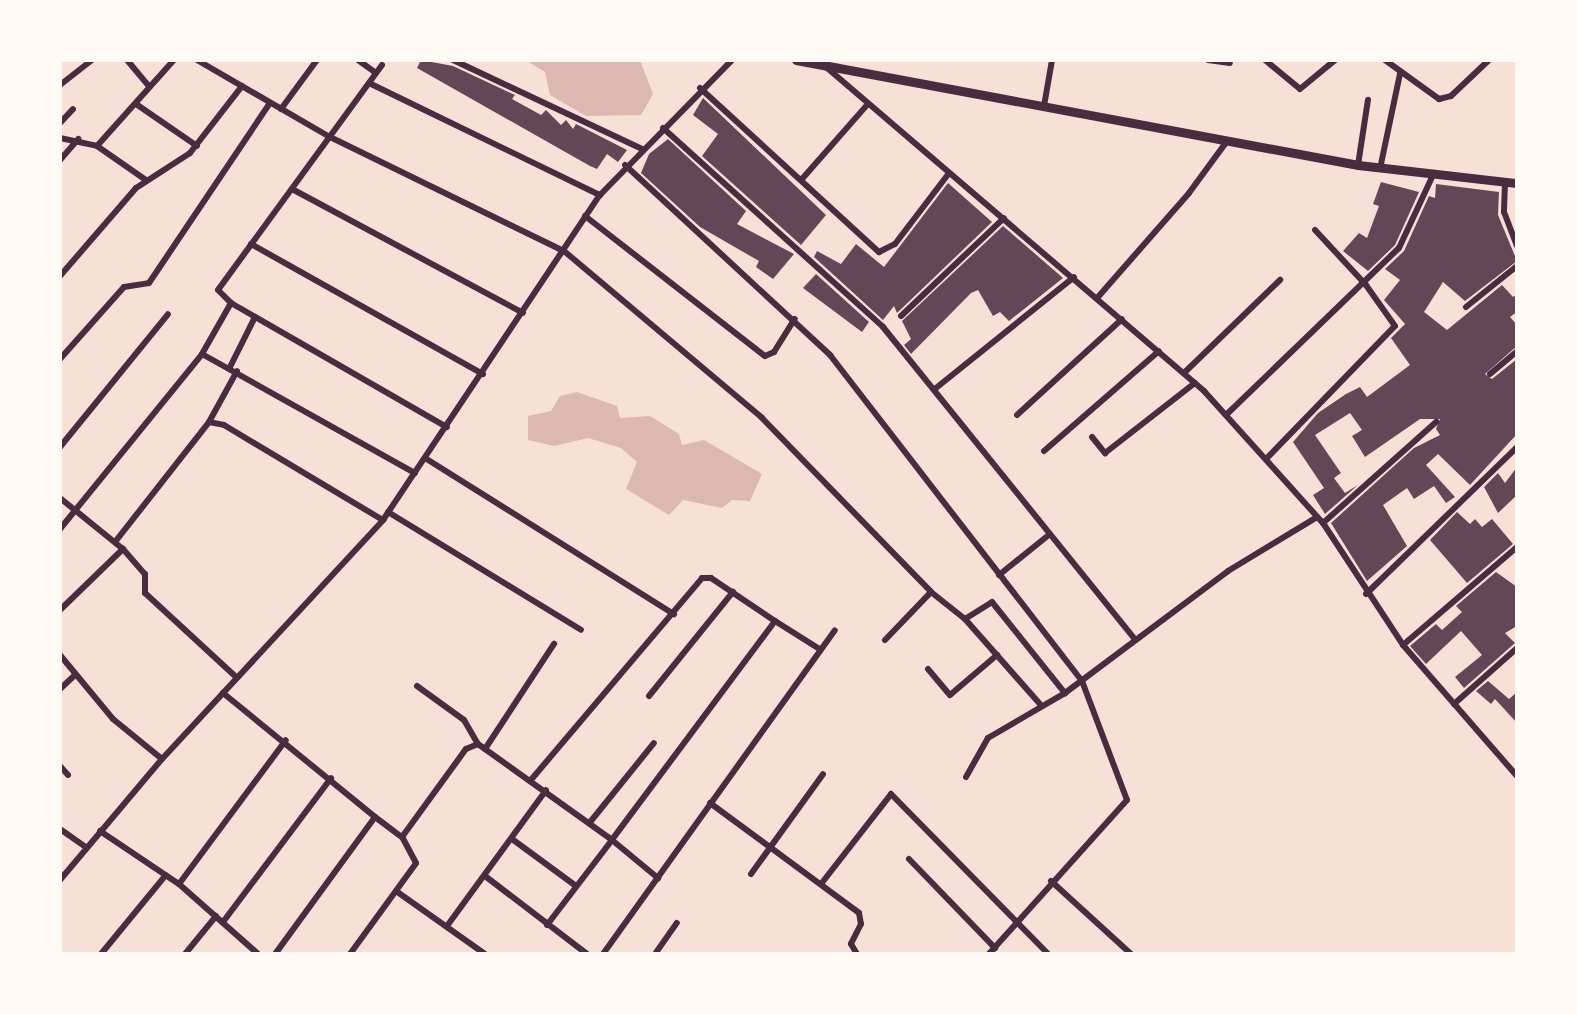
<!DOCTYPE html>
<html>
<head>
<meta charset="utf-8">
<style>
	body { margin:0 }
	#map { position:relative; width:1577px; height:1014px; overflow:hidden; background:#f7e1d7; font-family:Arial,sans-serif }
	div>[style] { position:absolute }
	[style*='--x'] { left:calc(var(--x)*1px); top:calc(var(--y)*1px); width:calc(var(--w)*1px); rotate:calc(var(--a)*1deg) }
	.water>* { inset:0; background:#dcb8b0 }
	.building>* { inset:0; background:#644757 }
	.minor>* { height:6px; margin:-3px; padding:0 3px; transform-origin:3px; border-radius:3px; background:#4a2c40 }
	.tertiary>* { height:9px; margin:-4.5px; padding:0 4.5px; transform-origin:4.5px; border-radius:4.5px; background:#4a2c40 }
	span { translate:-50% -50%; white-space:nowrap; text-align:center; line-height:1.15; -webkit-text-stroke:4.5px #fffaf5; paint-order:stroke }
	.frame { position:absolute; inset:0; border:62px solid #fffaf5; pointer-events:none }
</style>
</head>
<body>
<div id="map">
	<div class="water">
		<div style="clip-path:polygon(525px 60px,640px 60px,653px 94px,641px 115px,586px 116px,550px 95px,545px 72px)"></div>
		<div style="clip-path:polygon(577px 392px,617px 406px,620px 418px,650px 416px,679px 434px,682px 445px,704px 440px,762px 474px,750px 501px,732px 500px,722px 508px,683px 500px,669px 515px,626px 489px,637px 462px,621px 448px,588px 438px,554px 446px,528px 440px,528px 416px,551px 411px,560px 396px)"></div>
	</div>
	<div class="building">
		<div style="clip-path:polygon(421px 60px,453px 66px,515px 95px,512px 99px,541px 115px,546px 110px,561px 125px,566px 120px,573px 129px,576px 124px,627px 150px,618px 162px,607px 154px,597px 169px,590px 166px,417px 68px)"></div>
		<div style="clip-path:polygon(703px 98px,826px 215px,801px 245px,702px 156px,718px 134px,693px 115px)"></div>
		<div style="clip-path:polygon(668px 139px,746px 211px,737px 224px,794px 254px,773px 279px,756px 267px,759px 261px,700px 227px,641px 173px,649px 154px)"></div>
		<div style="clip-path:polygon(1381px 182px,1419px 192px,1395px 245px,1368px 271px,1343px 251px,1359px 233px,1367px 238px,1379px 206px,1373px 204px)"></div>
		<div style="clip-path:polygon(948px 183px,992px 222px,897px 313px,894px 306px,883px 320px,814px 257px,817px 251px,841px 264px,856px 244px,884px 267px)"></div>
		<div style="clip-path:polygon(1436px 184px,1499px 192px,1498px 215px,1517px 261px,1465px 301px,1443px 282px,1424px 312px,1447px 330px,1502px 285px,1513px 297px,1517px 294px,1517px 312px,1510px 317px,1517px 325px,1517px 346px,1485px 374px,1492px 379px,1517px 359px,1517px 434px,1470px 485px,1438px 454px,1426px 465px,1455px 497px,1446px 503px,1434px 486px,1414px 499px,1407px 488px,1383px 505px,1407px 546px,1367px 581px,1331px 523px,1414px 448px,1440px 435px,1436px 429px,1440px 419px,1420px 419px,1365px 457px,1352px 436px,1362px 430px,1350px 413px,1315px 435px,1341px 473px,1334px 478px,1345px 493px,1358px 485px,1325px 514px,1313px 495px,1324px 488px,1293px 442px,1318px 413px,1346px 394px,1360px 387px,1367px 397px,1410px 365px,1391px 338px,1405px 324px,1384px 300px,1400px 280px,1385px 269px,1404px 251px,1429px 196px,1435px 198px)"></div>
		<div style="clip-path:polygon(1003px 226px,1063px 278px,1009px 321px,1000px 312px,993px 316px,978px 290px,971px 293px,911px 354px,904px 345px,911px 339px,902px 321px)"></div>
		<div style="clip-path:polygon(816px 274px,869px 322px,862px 332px,803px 288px)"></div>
		<div style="clip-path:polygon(1517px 467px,1517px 495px,1498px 513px,1484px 487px,1498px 473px,1505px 483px)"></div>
		<div style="clip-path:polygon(1457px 512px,1470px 524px,1475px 519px,1482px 527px,1492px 519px,1513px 544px,1467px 583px,1430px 540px)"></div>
		<div style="clip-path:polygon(1496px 572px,1517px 587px,1517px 626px,1505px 633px,1515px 643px,1464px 688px,1455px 677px,1482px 655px,1461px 631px,1426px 664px,1410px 646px,1436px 624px,1442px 630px,1462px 612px,1456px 606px)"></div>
		<div style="clip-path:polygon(1488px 681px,1509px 699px,1517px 692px,1517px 723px,1495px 699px,1491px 704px,1476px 691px)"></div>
	</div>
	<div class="minor">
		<div style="--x:127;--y:60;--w:35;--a:50"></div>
		<div style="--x:197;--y:60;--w:154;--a:30.1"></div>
		<div style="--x:330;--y:137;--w:260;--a:26"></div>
		<div style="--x:564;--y:251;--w:259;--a:40.1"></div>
		<div style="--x:762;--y:418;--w:243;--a:45.8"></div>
		<div style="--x:931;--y:592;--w:43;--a:38.5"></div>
		<div style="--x:965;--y:619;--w:113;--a:48.6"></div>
		<div style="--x:358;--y:60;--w:22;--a:36"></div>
		<div style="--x:453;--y:60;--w:209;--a:25.2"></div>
		<div style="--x:1208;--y:60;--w:22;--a:8"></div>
		<div style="--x:1265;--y:60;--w:45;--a:39.6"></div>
		<div style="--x:1300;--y:89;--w:45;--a:-39.6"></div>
		<div style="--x:1385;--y:60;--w:67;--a:35.8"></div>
		<div style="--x:1439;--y:99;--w:12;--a:-14"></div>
		<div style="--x:1451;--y:96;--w:52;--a:-43.5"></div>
		<div style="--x:382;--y:65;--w:278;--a:126.1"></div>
		<div style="--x:218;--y:290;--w:18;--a:45"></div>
		<div style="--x:231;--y:303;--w:249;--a:29.9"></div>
		<div style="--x:826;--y:67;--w:498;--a:40.6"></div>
		<div style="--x:1204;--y:391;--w:178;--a:48"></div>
		<div style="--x:1323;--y:523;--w:146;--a:56.7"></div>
		<div style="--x:1403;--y:645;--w:174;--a:49"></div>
		<div style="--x:369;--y:83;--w:257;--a:25.9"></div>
		<div style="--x:60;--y:85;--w:41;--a:-38"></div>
		<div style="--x:700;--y:88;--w:243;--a:42.5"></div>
		<div style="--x:879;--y:252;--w:18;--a:-27"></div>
		<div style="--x:895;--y:244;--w:89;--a:-52.7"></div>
		<div style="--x:136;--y:104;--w:74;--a:34.5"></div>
		<div style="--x:1044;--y:106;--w:47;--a:-80.1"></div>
		<div style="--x:281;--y:109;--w:61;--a:-53.7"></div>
		<div style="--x:60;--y:123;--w:19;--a:-47"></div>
		<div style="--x:663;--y:128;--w:297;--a:42.1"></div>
		<div style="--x:883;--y:327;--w:401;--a:51.1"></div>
		<div style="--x:60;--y:138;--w:38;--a:12"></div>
		<div style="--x:97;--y:146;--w:60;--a:34.8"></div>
		<div style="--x:97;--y:146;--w:115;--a:-48.2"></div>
		<div style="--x:60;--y:160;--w:28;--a:-49"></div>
		<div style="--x:1381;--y:164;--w:92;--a:-78.1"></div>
		<div style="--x:625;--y:165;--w:280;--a:42.8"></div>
		<div style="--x:830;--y:355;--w:412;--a:52.3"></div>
		<div style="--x:1082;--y:681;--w:127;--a:69.3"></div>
		<div style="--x:1127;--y:800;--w:207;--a:131.9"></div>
		<div style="--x:1358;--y:165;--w:66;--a:-81.3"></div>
		<div style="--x:802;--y:179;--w:98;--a:-48.7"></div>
		<div style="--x:1505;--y:182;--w:30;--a:92"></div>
		<div style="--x:1504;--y:212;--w:36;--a:69"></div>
		<div style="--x:292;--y:189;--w:262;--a:28.2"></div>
		<div style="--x:585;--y:216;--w:228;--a:37.9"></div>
		<div style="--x:765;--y:356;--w:10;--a:-24"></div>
		<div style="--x:774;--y:352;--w:39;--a:-58"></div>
		<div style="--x:251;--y:244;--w:266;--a:29.3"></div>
		<div style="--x:60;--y:276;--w:116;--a:-49.2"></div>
		<div style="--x:136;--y:188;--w:64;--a:-32.9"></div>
		<div style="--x:190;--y:153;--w:85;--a:-52.2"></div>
		<div style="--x:1098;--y:297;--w:138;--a:-48.8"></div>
		<div style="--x:1189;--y:193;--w:64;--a:-53.8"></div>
		<div style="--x:1466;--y:307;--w:65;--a:-38.8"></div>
		<div style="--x:901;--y:316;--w:142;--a:-43.6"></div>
		<div style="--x:202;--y:354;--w:59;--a:-60.4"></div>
		<div style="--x:60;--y:359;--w:96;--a:-48.4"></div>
		<div style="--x:124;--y:287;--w:25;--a:-9"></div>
		<div style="--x:149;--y:283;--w:217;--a:-56.1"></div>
		<div style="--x:230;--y:367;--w:56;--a:-63.4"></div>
		<div style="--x:1184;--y:373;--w:134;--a:-44.1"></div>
		<div style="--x:1490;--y:374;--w:35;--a:-40"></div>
		<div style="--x:936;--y:388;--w:177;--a:-38.8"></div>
		<div style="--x:1017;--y:415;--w:142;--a:-42.4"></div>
		<div style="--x:1226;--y:415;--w:240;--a:-44"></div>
		<div style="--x:1399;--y:248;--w:83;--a:-65"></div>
		<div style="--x:209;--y:422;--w:58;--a:-61.2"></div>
		<div style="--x:1092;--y:437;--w:21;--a:51"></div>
		<div style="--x:1105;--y:453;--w:114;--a:-37.9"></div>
		<div style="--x:60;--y:447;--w:171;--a:-50.9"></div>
		<div style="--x:1044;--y:451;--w:152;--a:-41"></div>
		<div style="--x:425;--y:458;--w:294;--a:32.1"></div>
		<div style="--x:1266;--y:459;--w:185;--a:-45.9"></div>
		<div style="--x:1395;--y:326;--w:50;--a:-125.3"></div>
		<div style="--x:1366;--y:285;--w:75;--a:-132.8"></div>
		<div style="--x:60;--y:498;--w:81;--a:39"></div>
		<div style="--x:123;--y:549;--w:33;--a:49"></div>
		<div style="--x:145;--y:574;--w:19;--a:90"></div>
		<div style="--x:145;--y:593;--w:125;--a:42.7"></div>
		<div style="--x:388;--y:512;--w:226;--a:31.4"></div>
		<div style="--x:1323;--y:523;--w:152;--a:-41.8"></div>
		<div style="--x:60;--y:529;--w:225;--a:-50.9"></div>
		<div style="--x:202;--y:354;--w:244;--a:29.2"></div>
		<div style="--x:115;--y:542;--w:152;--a:-51.9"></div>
		<div style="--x:209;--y:422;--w:15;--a:11"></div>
		<div style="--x:224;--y:425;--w:185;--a:30.9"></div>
		<div style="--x:999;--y:575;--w:65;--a:-38.8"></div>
		<div style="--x:1366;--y:594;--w:211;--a:-44.2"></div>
		<div style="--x:60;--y:610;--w:88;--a:-44.1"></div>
		<div style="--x:965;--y:619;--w:32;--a:-32"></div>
		<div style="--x:992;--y:602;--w:117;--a:51.3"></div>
		<div style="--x:775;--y:621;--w:54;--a:32.2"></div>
		<div style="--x:885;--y:640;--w:66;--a:-46.2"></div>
		<div style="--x:1403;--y:645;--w:150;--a:-40.7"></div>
		<div style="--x:60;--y:655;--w:83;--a:50.4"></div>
		<div style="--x:113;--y:719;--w:63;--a:39.2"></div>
		<div style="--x:928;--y:669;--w:34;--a:50"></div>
		<div style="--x:950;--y:695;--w:62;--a:-40.4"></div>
		<div style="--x:417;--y:686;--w:58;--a:35.9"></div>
		<div style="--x:464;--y:720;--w:28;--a:60"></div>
		<div style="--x:60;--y:689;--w:19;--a:-43"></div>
		<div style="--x:223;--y:693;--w:196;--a:39.2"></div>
		<div style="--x:375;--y:817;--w:170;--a:126.1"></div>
		<div style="--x:649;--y:696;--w:134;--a:-51.1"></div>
		<div style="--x:1454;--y:704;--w:84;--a:-41.6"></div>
		<div style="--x:485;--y:749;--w:126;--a:-56.7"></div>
		<div style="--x:60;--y:766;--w:12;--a:48"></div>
		<div style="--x:966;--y:777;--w:45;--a:-60.6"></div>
		<div style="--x:988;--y:738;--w:89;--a:-30.3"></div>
		<div style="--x:1065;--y:693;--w:204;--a:-36.8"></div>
		<div style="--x:1228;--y:571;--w:104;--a:-31.2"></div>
		<div style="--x:530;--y:781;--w:266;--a:-49.7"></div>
		<div style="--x:702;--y:578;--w:9;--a:0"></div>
		<div style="--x:711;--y:578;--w:77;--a:33.9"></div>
		<div style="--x:775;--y:621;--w:273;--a:126.7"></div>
		<div style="--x:612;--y:840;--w:60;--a:39.6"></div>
		<div style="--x:710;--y:803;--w:185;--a:36.4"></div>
		<div style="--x:859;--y:913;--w:11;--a:80"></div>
		<div style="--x:861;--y:924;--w:22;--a:117"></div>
		<div style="--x:851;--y:944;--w:12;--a:59"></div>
		<div style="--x:375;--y:817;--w:34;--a:37"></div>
		<div style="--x:402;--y:837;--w:109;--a:-54"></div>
		<div style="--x:466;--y:749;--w:13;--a:-23"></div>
		<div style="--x:478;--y:744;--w:165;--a:35.6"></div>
		<div style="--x:612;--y:840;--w:107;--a:127.4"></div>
		<div style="--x:591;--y:821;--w:100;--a:-51.1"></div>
		<div style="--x:60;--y:829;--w:32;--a:35"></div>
		<div style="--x:100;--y:831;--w:95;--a:33.9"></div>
		<div style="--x:179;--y:884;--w:106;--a:41.5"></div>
		<div style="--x:512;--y:839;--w:79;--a:36.3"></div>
		<div style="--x:909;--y:859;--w:124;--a:46"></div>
		<div style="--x:751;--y:874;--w:123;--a:-54.2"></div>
		<div style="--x:485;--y:876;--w:128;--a:37.4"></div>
		<div style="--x:60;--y:880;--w:158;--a:-49.9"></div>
		<div style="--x:162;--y:759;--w:326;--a:-47.2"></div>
		<div style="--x:383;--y:520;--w:391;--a:-56.3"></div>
		<div style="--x:600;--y:195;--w:189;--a:-45.6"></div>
		<div style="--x:1051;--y:881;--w:108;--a:42.4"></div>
		<div style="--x:179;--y:884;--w:179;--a:-53.4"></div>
		<div style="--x:821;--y:884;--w:114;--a:-52.1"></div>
		<div style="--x:891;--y:794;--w:224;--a:45.5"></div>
		<div style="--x:396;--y:891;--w:109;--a:35.3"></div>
		<div style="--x:223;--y:922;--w:180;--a:-53.1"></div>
		<div style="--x:447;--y:926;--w:168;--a:-53.9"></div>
		<div style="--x:101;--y:954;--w:102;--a:-50.6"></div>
		<div style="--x:185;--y:954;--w:49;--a:-50.8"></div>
		<div style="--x:350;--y:954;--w:112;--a:-54"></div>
		<div style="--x:416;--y:863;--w:30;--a:-118"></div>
		<div style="--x:603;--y:954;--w:398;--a:-54.4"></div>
		<div style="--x:655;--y:954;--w:38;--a:-55"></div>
	</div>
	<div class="tertiary">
		<div style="--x:796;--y:60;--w:572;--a:10.58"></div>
		<div style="--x:1358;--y:165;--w:160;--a:6.5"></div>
	</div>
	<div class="frame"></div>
</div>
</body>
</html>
